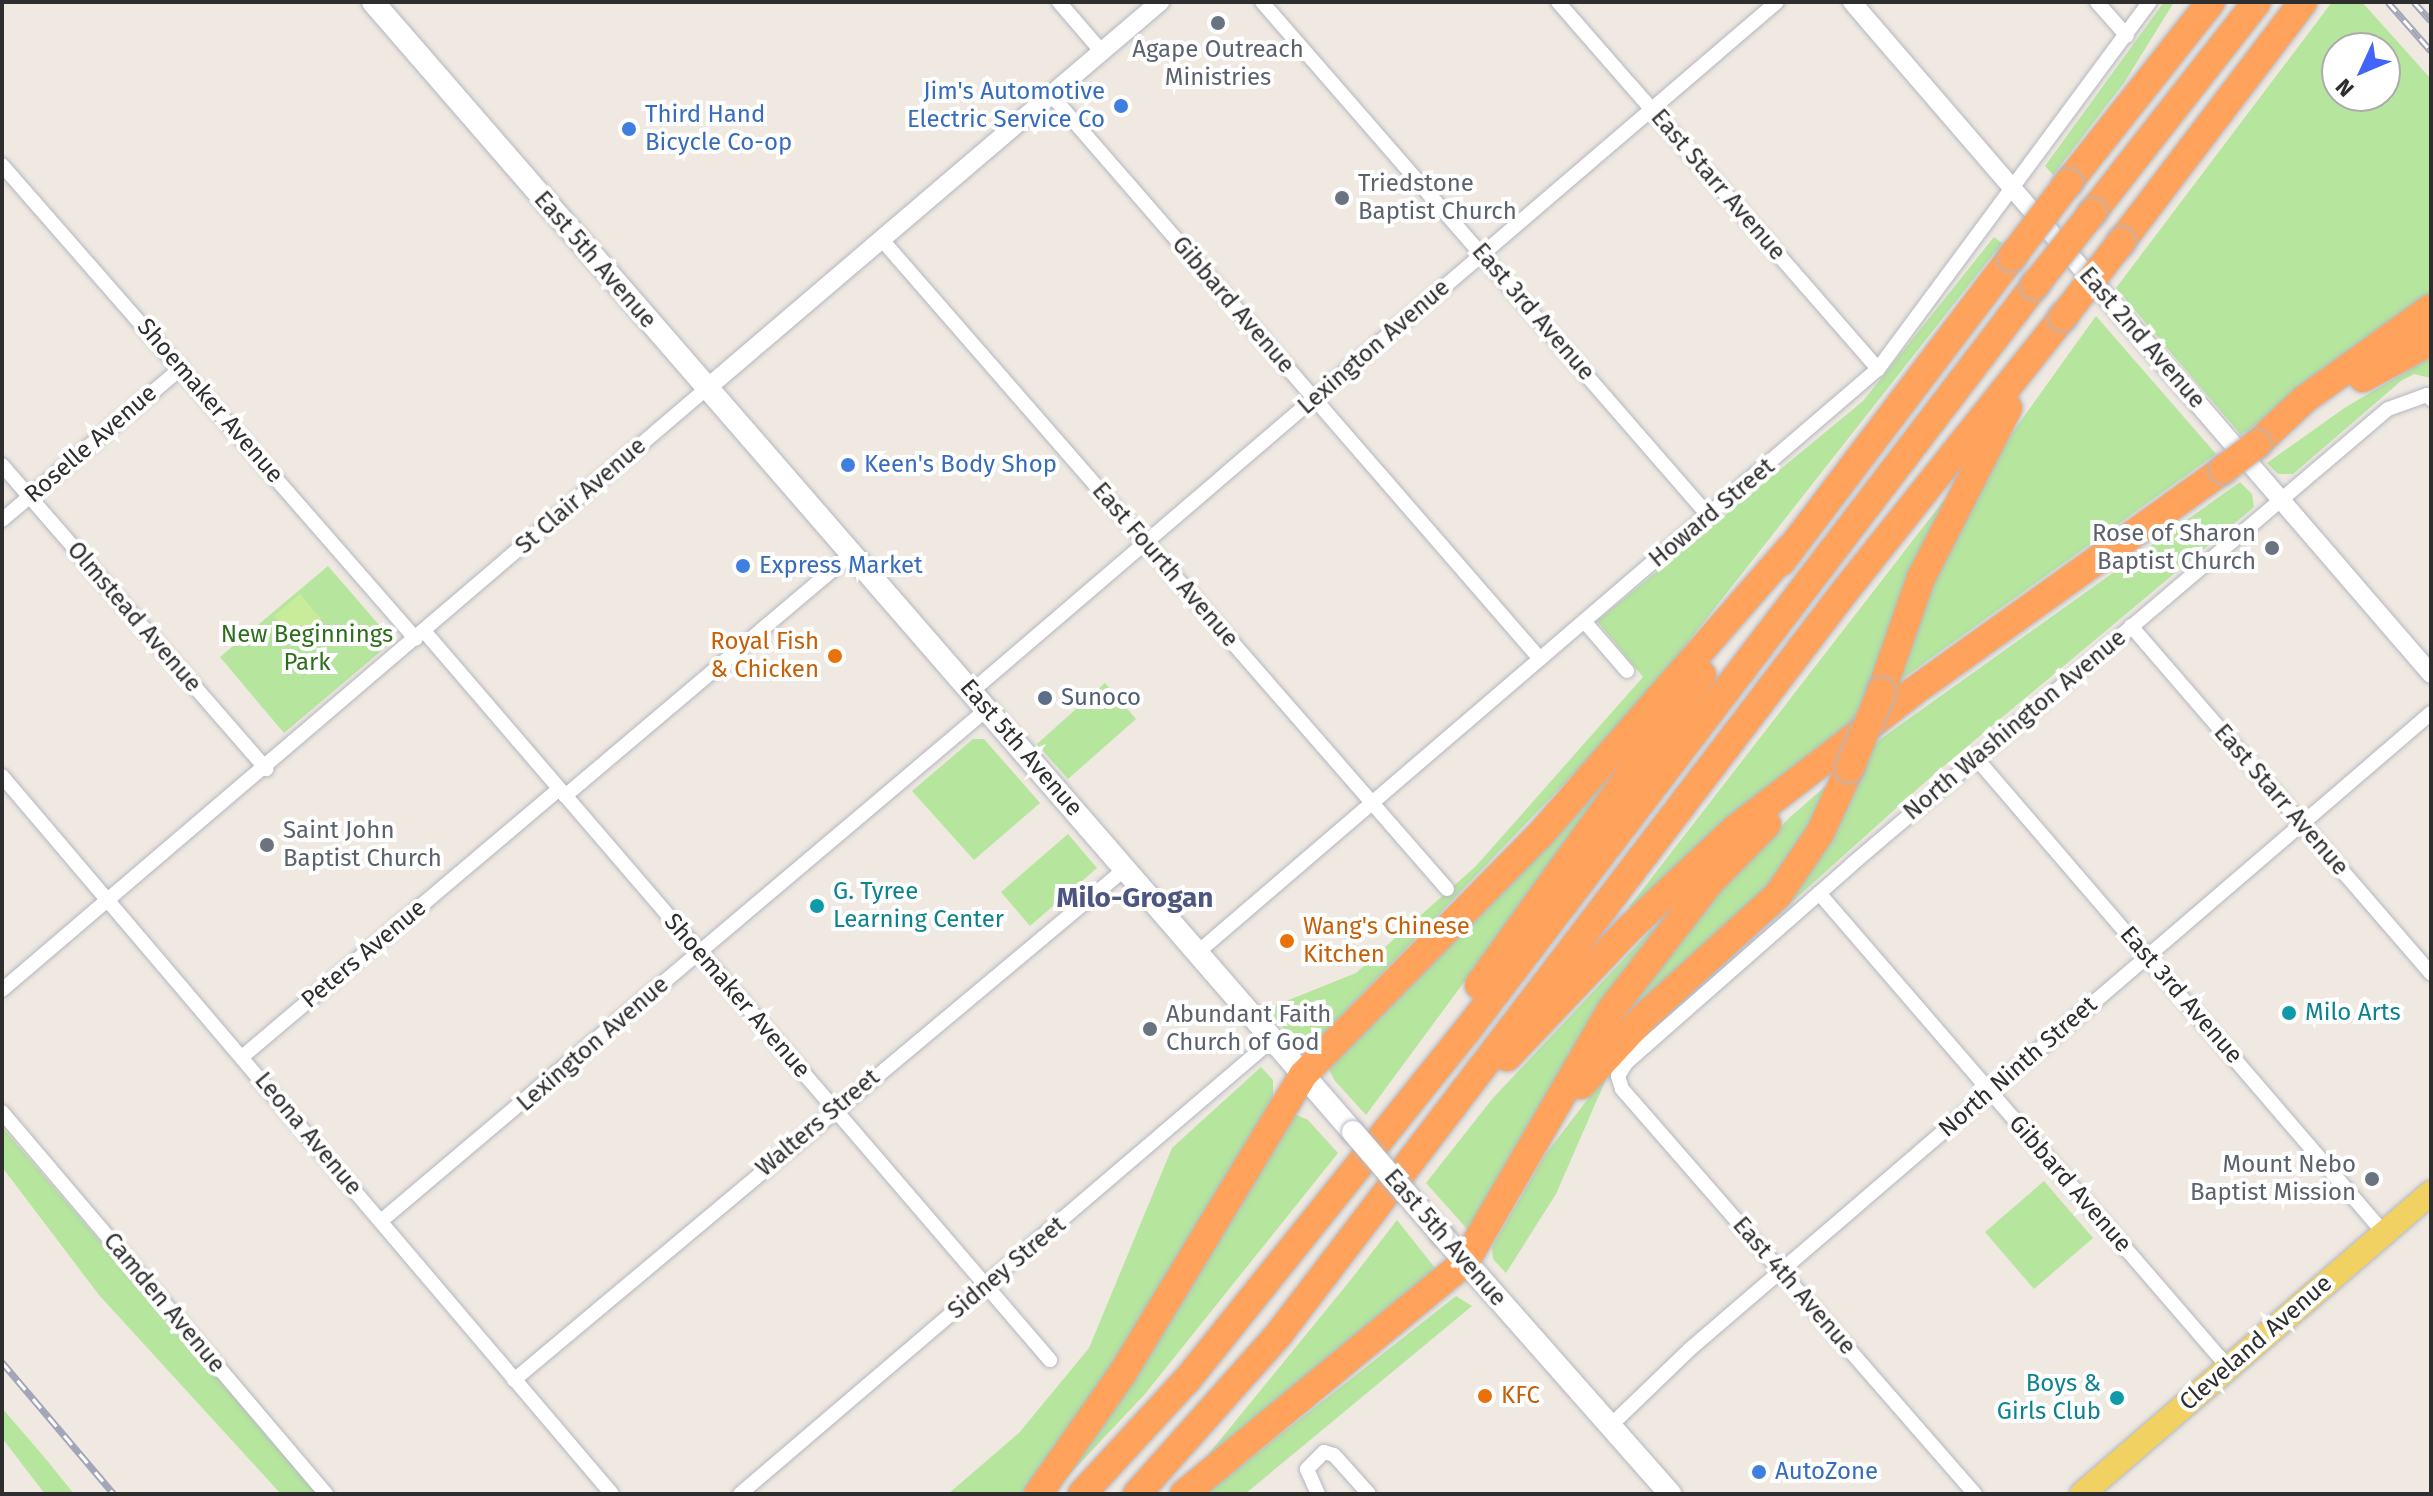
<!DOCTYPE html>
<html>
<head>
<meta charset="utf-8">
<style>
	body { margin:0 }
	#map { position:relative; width:2433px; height:1496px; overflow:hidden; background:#efe9e1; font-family:"Fira Sans",sans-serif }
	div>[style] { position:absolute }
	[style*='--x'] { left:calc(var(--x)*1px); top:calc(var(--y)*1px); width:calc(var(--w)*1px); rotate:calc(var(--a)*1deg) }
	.green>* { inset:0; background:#b6e59e }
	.pitch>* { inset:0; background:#c9ec9a }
	.roads { filter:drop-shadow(0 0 2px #b4b7c1) drop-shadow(0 0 2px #b4b7c1) }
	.minor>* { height:14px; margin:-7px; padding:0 7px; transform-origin:7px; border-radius:7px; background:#fff }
	.tertiary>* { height:18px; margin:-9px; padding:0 9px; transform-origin:9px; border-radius:9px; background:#fff }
	.secondary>* { height:22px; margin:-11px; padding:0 11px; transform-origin:11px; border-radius:11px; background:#fff }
	.primary>* { height:24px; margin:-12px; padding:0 12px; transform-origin:12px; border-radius:12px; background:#f2d163 }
	.motorway>* { height:28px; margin:-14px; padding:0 14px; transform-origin:14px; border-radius:14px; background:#ffa35c }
	.rail>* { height:7px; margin-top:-3.5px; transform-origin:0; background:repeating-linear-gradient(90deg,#fff 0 12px,#a3a6b8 0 24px); box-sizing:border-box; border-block:2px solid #a3a6b8 }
	.bridges { filter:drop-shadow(0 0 2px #b4b7c1) drop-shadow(0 0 2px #b4b7c1) }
	.secondary-bridge>* { height:22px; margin:-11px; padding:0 11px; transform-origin:11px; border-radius:11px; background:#fff }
	.motorway-bridge>* { height:28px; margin:-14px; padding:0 14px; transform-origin:14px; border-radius:14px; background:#ffa35c }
	.dots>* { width:22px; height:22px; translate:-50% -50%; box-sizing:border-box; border:4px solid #fff; border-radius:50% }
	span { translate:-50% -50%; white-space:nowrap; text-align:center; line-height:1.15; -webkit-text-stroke:8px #fff; paint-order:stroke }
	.worship-label { font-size:24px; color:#5b616d }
	.left { translate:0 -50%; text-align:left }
	.right { translate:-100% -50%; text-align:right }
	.shop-label { font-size:24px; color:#366cbe }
	.street-label { font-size:24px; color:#2e2e2e }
	.park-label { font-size:24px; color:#2c6e1b }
	.food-label { font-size:24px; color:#c56008 }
	.service-label { font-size:24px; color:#4e5e75 }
	.culture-label { font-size:24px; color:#0d838f }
	.quarter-label { font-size:28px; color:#4d5680; font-weight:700 }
	.frame { position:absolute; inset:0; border:4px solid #2e2e2e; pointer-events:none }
	.north { position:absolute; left:2321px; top:32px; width:80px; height:80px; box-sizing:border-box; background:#fff; border:2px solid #ababab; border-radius:50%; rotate:226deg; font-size:22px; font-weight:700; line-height:32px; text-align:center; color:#2e2e2e }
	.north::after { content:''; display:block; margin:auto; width:28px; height:36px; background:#4264fb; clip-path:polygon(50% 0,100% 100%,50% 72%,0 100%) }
</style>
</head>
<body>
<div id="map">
	<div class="green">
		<div style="clip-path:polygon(2164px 2px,2174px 2px,2124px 83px,2053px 175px,2045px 166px)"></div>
		<div style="clip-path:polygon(evenodd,2332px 2px,2362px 2px,2431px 79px,2431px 298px,2241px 435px,2116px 288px,2332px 2px,2337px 48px,2385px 48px,2385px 96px,2337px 96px,2337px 48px)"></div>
		<div style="clip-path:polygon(1994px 237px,2002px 243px,1633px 712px,1319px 1039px,1288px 1033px,1266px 1009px,1356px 973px,1476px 866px,1643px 677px,1597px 621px,1863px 401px)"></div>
		<div style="clip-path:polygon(2096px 316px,2216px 454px,1892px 686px,1948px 546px,2010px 436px)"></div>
		<div style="clip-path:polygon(2431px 357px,2431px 378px,2414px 374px,2401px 381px,2293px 474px,2278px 474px,2267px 463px,2346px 407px)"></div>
		<div style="clip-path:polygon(2240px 482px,2252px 494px,2254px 507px,1932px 776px,1773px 919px,1809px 872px,1868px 748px)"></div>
		<div style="clip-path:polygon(1944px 500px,1949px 502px,1863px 712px,1743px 807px,1632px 910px,1629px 907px)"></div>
		<div style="clip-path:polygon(328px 566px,393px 641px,284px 733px,220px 657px)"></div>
		<div style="clip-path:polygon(1105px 683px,1136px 719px,1068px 779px,1037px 744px)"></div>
		<div style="clip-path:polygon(1667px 707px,1366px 1115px,1335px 1081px,1329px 1070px,1332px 1065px)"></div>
		<div style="clip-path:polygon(973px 739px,984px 739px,1040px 803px,974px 860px,912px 791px)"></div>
		<div style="clip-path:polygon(1835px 778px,1782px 874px,1607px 1041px,1684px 930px,1789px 818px)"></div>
		<div style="clip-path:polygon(1068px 834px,1097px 868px,1030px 926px,1001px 892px)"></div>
		<div style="clip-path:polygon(1669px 911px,1672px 912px,1468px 1230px,1426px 1183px,1493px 1098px)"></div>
		<div style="clip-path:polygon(1261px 1067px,1273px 1080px,1273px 1100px,1113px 1367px,1028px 1494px,948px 1494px,1019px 1433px,1089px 1348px,1172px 1148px)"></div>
		<div style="clip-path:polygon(1610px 1070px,1556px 1194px,1506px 1273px,1493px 1259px,1492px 1247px,1545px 1155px)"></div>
		<div style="clip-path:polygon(1292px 1113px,1308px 1120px,1338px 1153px,1145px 1394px,1051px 1494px)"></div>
		<div style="clip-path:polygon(2px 1127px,317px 1494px,281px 1494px,99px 1295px,2px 1167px)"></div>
		<div style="clip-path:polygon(2044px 1181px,2093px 1238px,2034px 1289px,1985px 1232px)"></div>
		<div style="clip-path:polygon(1397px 1220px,1439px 1273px,1194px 1472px,1353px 1277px)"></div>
		<div style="clip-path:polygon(1456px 1296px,1472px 1306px,1245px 1494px,1205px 1494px)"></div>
		<div style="clip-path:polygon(2px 1408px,45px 1458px,74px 1494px,45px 1494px,2px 1438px)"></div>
	</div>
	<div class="pitch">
		<div style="clip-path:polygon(300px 594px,321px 619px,295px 641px,274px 616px)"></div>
	</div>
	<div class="roads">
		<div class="minor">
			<div style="--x:1059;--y:2;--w:66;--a:49.3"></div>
			<div style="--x:1262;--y:2;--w:680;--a:49"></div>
			<div style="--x:1558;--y:2;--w:487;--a:48.9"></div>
			<div style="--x:2097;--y:2;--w:45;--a:48.6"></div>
			<div style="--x:1052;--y:96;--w:745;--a:49.08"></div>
			<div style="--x:2;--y:165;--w:629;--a:48.87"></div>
			<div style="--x:883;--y:241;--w:859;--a:48.96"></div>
			<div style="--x:2;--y:465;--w:403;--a:49"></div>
			<div style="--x:2;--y:520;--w:235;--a:-40.3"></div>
			<div style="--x:1584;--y:621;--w:66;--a:49.3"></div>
			<div style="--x:2131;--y:626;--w:459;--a:49.2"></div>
			<div style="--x:424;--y:631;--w:961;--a:49.35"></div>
			<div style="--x:971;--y:692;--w:1061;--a:-40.57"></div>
			<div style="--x:1976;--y:758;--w:626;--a:49.34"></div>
			<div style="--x:2;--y:776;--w:942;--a:49.65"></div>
			<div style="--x:565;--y:796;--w:375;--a:-40.2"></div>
			<div style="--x:1819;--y:893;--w:625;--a:49.22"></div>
			<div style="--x:1197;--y:953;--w:897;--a:-40.62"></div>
			<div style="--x:1878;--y:369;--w:457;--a:-53.5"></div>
			<div style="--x:2;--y:990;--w:926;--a:-40.49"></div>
			<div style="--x:242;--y:1057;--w:415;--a:-40.2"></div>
			<div style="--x:2;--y:1112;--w:501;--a:49.7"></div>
			<div style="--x:381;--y:1221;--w:792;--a:-40.19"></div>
			<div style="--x:514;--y:1380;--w:797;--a:-39.91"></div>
			<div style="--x:1609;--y:1427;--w:112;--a:-43.9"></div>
			<div style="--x:1690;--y:1349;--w:977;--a:-40.64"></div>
			<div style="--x:740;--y:1494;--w:699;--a:-40.48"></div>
			<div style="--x:1318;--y:1494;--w:27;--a:-114"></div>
			<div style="--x:1307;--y:1469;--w:24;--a:-45"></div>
			<div style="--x:1324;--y:1452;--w:10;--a:17"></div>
			<div style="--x:1334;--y:1455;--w:52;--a:48.1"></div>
			<div style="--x:1975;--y:1494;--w:537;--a:-131.08"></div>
			<div style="--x:1622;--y:1089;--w:14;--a:-107"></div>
			<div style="--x:1618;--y:1076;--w:15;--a:-58"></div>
			<div style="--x:1626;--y:1063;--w:300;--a:-41.3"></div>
			<div style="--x:1851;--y:865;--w:704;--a:-40.34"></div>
			<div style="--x:2388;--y:409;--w:41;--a:-19.7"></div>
			<div style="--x:2427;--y:395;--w:6;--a:45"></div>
		</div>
		<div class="tertiary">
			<div style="--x:1852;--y:2;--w:887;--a:49.25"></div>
			<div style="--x:706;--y:389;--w:597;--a:-40.45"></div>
		</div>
		<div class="secondary">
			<div style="--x:373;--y:2;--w:1496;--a:49.07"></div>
			<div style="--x:1442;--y:1235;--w:345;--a:48.6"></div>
		</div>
		<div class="primary">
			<div style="--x:2082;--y:1494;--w:461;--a:-40.8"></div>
		</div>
		<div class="motorway">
			<div style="--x:2068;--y:183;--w:231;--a:-51.7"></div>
			<div style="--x:2092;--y:213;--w:268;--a:-52"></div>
			<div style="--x:2121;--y:242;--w:301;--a:-52.8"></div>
			<div style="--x:2363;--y:378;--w:77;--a:-28.6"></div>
			<div style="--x:2257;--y:444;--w:66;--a:-43.2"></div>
			<div style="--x:2305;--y:399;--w:155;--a:-35.8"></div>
			<div style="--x:1781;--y:562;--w:383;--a:-52.9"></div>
			<div style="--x:1881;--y:692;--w:121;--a:-70.7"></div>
			<div style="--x:1921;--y:578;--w:191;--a:-62.9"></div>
			<div style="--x:1479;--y:985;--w:382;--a:-54.3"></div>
			<div style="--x:1507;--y:1057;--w:180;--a:-46.4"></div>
			<div style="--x:1631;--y:927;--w:143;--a:-43.3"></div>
			<div style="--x:1735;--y:829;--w:226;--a:-37.6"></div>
			<div style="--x:1914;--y:691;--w:381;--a:-35.6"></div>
			<div style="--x:1581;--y:1085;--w:93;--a:-47.2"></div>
			<div style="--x:1644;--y:1017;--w:181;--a:-42.3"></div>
			<div style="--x:1778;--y:895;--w:75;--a:-55.9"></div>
			<div style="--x:1820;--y:833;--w:72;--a:-65.2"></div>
			<div style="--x:1038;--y:1494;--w:146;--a:-55"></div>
			<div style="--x:1122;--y:1374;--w:350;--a:-58.8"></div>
			<div style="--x:1303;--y:1075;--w:336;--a:-45.4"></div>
			<div style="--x:1539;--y:836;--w:382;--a:-48.9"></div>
			<div style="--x:1082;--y:1494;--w:155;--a:-47.4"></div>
			<div style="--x:1187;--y:1380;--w:451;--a:-51.3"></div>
			<div style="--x:1469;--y:1028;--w:934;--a:-52.7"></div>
			<div style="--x:1137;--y:1494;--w:214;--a:-48.4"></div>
			<div style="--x:1279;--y:1334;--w:934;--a:-52.7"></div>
			<div style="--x:1845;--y:591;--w:350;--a:-51.5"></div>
			<div style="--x:1184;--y:1494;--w:364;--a:-39.5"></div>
			<div style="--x:1465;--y:1262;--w:291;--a:-59.9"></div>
			<div style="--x:1611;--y:1010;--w:162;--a:-52.3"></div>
			<div style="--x:1710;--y:882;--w:81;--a:-45.5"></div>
		</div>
	</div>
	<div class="rail">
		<div style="--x:2388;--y:2;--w:65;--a:48.7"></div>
		<div style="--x:2414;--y:2;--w:25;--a:48"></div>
		<div style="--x:2;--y:1362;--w:173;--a:49.7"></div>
	</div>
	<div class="bridges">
		<div class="secondary-bridge">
			<div style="--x:1353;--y:1132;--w:136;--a:49.2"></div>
		</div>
		<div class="motorway-bridge">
			<div style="--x:2012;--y:257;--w:93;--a:-52.9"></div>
			<div style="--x:2035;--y:285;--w:92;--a:-51.6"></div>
			<div style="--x:2063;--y:317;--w:95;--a:-52.3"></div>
			<div style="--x:2224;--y:469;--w:41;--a:-37.1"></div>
			<div style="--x:1850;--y:768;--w:82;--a:-67.8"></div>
		</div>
	</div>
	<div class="dots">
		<div style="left:1218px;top:23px;background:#6b7280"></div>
		<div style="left:1121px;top:106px;background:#3f7fe0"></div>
		<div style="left:629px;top:129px;background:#3f7fe0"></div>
		<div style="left:1342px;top:198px;background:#6b7280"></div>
		<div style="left:848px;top:465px;background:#3f7fe0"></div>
		<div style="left:2272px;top:548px;background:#6b7280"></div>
		<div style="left:743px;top:566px;background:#3f7fe0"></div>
		<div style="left:835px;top:656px;background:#e8710a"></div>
		<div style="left:1045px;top:698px;background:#5c6f8a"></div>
		<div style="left:267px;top:845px;background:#6b7280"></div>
		<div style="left:817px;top:906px;background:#0f9aa8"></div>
		<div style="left:1287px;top:941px;background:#e8710a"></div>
		<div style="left:2289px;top:1013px;background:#0f9aa8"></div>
		<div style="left:1150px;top:1029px;background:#6b7280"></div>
		<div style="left:2372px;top:1179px;background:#6b7280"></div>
		<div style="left:1485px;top:1396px;background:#e8710a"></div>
		<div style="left:2117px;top:1398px;background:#0f9aa8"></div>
		<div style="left:1759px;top:1472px;background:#3f7fe0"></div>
	</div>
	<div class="worship-label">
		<span style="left:1218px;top:64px">Agape Outreach<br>Ministries</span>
		<span class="left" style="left:1358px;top:198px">Triedstone<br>Baptist Church</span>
		<span class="right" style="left:2256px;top:548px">Rose of Sharon<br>Baptist Church</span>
		<span class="left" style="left:283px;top:845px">Saint John<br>Baptist Church</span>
		<span class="left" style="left:1166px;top:1029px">Abundant Faith<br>Church of God</span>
		<span class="right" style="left:2356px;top:1179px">Mount Nebo<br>Baptist Mission</span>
	</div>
	<div class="shop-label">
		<span class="right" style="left:1105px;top:106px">Jim's Automotive<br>Electric Service Co</span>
		<span class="left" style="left:645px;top:129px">Third Hand<br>Bicycle Co-op</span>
		<span class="left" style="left:864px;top:465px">Keen's Body Shop</span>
		<span class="left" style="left:759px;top:566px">Express Market</span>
		<span class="left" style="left:1775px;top:1472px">AutoZone</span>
	</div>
	<div class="street-label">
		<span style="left:1718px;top:185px;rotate:49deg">East Starr Avenue</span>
		<span style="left:595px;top:260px;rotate:49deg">East 5th Avenue</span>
		<span style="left:1233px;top:305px;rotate:49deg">Gibbard Avenue</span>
		<span style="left:1533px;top:312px;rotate:49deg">East 3rd Avenue</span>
		<span style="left:2142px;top:338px;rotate:49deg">East 2nd Avenue</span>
		<span style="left:1374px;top:347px;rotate:-41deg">Lexington Avenue</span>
		<span style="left:210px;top:401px;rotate:49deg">Shoemaker Avenue</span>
		<span style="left:91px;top:444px;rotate:-41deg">Roselle Avenue</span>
		<span style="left:581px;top:496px;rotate:-41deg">St Clair Avenue</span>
		<span style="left:1712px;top:513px;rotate:-40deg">Howard Street</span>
		<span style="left:1165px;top:565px;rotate:49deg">East Fourth Avenue</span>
		<span style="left:134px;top:617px;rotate:49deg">Olmstead Avenue</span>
		<span style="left:2015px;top:725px;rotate:-40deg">North Washington Avenue</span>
		<span style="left:1021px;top:748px;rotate:49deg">East 5th Avenue</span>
		<span style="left:2281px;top:800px;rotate:49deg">East Starr Avenue</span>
		<span style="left:364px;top:954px;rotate:-40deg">Peters Avenue</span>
		<span style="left:2181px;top:995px;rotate:49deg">East 3rd Avenue</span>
		<span style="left:737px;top:996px;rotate:49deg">Shoemaker Avenue</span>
		<span style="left:593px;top:1044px;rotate:-41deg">Lexington Avenue</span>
		<span style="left:2018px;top:1067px;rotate:-41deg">North Ninth Street</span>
		<span style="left:818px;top:1123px;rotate:-40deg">Walters Street</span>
		<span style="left:308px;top:1134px;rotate:50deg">Leona Avenue</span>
		<span style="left:2070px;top:1184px;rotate:49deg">Gibbard Avenue</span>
		<span style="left:1445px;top:1238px;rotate:49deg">East 5th Avenue</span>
		<span style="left:1007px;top:1268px;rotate:-40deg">Sidney Street</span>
		<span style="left:1794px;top:1286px;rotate:49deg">East 4th Avenue</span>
		<span style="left:164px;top:1303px;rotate:50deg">Camden Avenue</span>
		<span style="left:2256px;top:1343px;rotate:-41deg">Cleveland Avenue</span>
	</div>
	<div class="park-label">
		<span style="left:307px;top:649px">New Beginnings<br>Park</span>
	</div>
	<div class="food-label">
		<span class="right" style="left:819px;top:656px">Royal Fish<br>&amp; Chicken</span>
		<span class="left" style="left:1303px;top:941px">Wang's Chinese<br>Kitchen</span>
		<span class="left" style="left:1501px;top:1396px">KFC</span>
	</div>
	<div class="service-label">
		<span class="left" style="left:1061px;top:698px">Sunoco</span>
	</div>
	<div class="culture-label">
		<span class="left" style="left:833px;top:906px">G. Tyree<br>Learning Center</span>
		<span class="left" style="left:2305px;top:1013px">Milo Arts</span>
		<span class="right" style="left:2101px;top:1398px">Boys &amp;<br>Girls Club</span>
	</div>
	<div class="quarter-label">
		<span style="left:1135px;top:898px">Milo-Grogan</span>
	</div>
	<div class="frame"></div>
	<div class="north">N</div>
</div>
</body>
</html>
